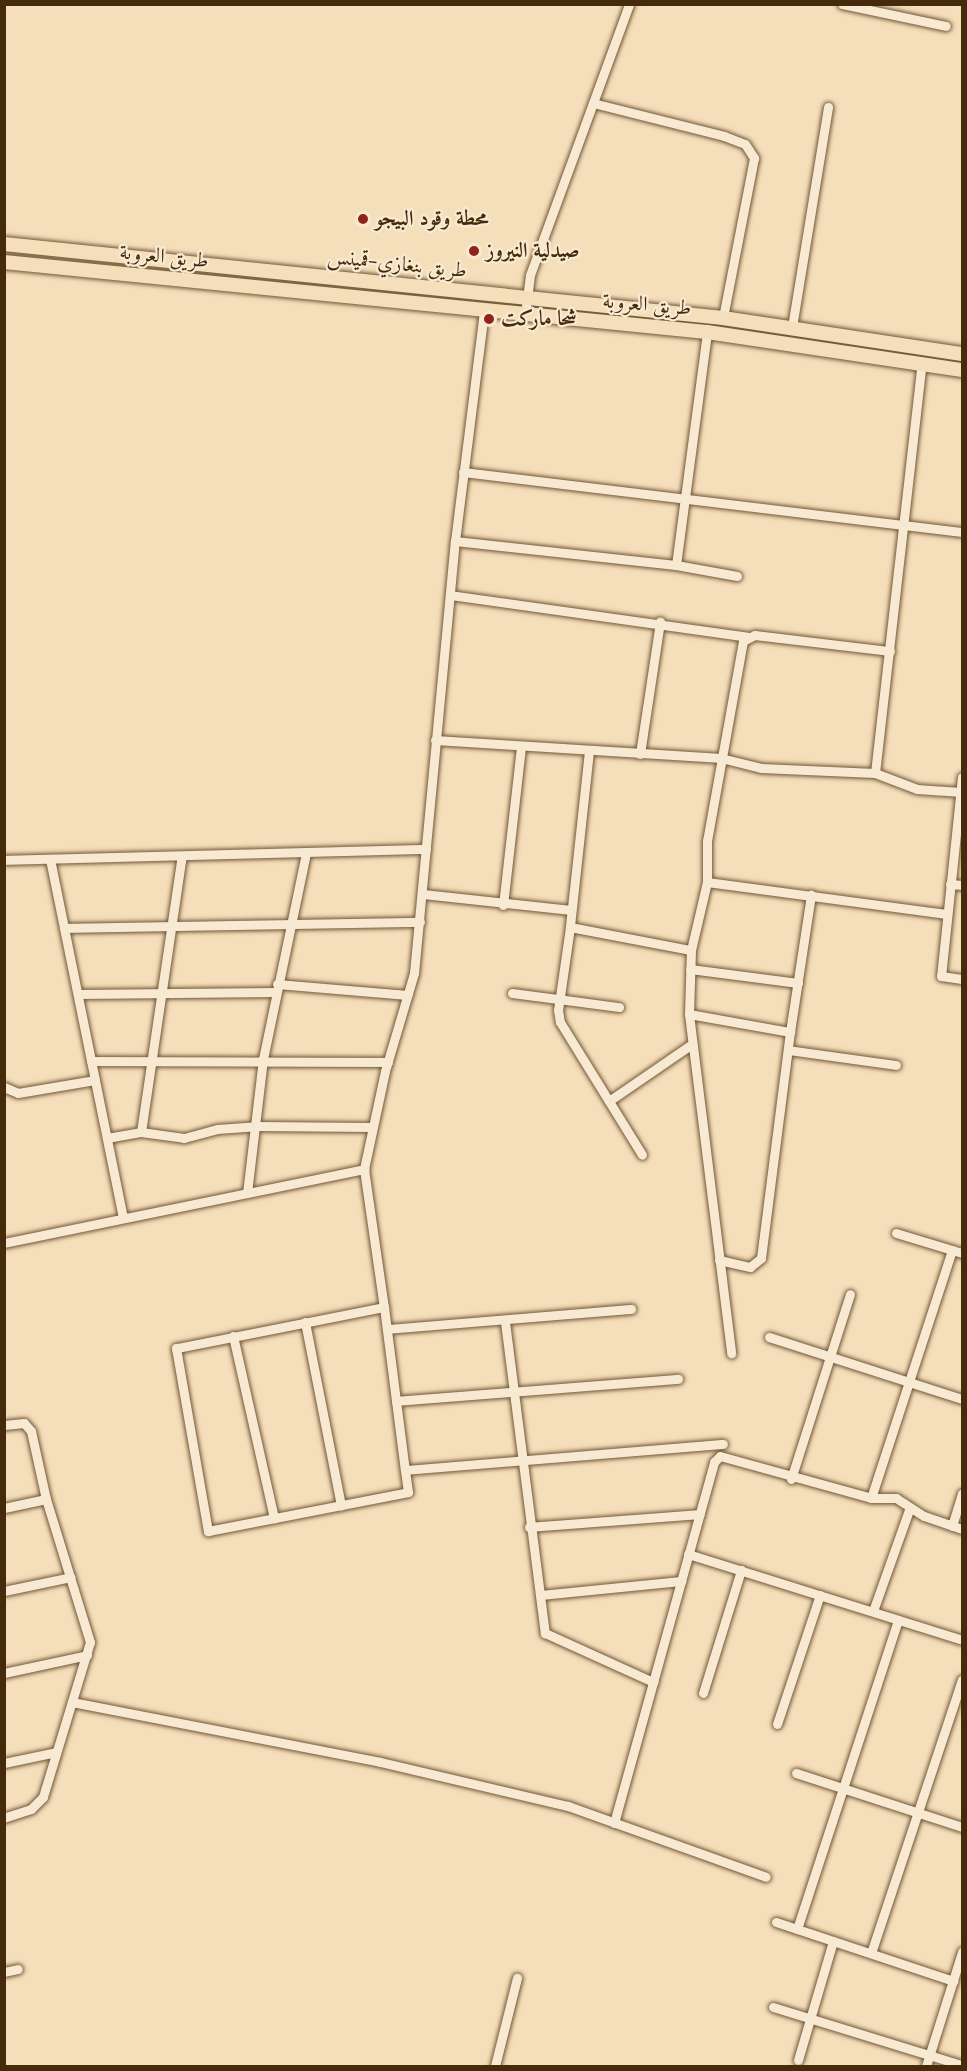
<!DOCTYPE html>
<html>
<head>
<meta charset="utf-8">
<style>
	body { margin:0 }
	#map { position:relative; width:967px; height:2071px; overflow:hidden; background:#f5deba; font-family:Cardo,Amiri,serif }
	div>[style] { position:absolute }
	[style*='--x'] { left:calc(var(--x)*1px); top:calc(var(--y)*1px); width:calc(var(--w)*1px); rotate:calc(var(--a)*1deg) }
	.roads { filter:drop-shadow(0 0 2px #715738) drop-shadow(0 0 2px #715738) }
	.street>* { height:9px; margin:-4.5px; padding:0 4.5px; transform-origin:4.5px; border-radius:4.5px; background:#f8ead2 }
	.primary>* { height:14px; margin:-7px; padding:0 7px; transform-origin:7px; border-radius:7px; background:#f5deba }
	.dots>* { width:16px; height:16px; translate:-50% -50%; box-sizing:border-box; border:3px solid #f8ead2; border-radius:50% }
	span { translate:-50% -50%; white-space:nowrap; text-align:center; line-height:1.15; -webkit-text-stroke:4.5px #f8ead2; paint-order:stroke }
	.poi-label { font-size:21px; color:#452a0c; font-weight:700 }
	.left { translate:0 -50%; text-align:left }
	.street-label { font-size:21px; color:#452a0c }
	.frame { position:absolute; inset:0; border:6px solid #452a0c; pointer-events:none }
</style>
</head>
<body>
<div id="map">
	<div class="roads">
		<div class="street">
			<div style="--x:842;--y:4;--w:106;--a:11.9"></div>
			<div style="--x:593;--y:103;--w:135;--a:14.1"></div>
			<div style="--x:724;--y:136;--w:22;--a:21"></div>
			<div style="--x:745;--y:144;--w:17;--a:57"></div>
			<div style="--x:754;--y:158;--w:163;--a:101"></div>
			<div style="--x:525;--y:315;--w:40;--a:-82.9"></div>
			<div style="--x:530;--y:275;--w:289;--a:-69.9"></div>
			<div style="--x:792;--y:327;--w:223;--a:-80.7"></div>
			<div style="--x:463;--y:472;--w:503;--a:6.86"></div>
			<div style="--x:455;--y:541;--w:222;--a:6.2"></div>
			<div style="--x:676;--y:565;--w:235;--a:-82.4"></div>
			<div style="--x:676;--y:565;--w:62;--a:10.2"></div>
			<div style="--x:450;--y:595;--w:301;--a:8"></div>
			<div style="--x:435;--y:740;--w:287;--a:3.6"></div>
			<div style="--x:721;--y:758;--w:41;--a:14"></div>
			<div style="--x:761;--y:768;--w:114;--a:2.5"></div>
			<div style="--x:875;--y:773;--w:45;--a:20.9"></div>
			<div style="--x:917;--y:789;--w:44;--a:3.9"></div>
			<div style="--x:589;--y:751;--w:177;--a:96.2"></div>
			<div style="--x:570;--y:927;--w:123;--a:10.8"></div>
			<div style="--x:691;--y:950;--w:64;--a:91.8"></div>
			<div style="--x:689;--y:1014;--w:342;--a:82.9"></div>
			<div style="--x:640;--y:754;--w:134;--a:-81.4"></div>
			<div style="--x:875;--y:773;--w:413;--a:-83.5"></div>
			<div style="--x:962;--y:777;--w:200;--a:96"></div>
			<div style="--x:941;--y:976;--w:21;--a:8"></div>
			<div style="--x:50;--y:859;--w:366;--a:78.5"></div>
			<div style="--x:4;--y:860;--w:422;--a:-1.5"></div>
			<div style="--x:707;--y:882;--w:242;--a:7.6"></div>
			<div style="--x:950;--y:884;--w:12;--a:5"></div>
			<div style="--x:423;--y:894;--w:149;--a:6.2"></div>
			<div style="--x:503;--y:905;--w:158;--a:-83.5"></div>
			<div style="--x:570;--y:927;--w:84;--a:98.2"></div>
			<div style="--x:558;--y:1010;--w:12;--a:81"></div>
			<div style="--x:560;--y:1022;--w:156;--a:58.3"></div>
			<div style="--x:64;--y:928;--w:356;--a:-1"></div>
			<div style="--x:691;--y:950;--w:70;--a:-76.8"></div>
			<div style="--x:707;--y:882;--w:41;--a:-90"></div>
			<div style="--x:707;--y:841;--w:203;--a:-79.8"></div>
			<div style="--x:743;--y:641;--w:13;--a:-27"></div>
			<div style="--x:755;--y:635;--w:136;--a:6.8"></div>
			<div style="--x:690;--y:969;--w:109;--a:7.4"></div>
			<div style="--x:277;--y:984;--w:131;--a:4.8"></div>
			<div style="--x:512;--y:993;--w:108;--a:7.5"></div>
			<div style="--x:78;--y:994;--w:197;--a:-0.6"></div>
			<div style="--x:689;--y:1014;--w:103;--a:10.1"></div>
			<div style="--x:790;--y:1032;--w:139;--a:-81.3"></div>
			<div style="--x:788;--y:1050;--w:109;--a:7.9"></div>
			<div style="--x:91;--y:1061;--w:297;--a:0.2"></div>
			<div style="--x:4;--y:1087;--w:15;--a:23"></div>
			<div style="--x:18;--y:1093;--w:78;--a:-9.6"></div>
			<div style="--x:609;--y:1101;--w:101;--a:-34.5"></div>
			<div style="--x:141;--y:1132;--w:279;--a:-81.6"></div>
			<div style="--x:107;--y:1138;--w:35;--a:-10"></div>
			<div style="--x:141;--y:1132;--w:43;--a:7.9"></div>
			<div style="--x:184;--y:1138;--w:34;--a:-15"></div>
			<div style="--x:217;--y:1129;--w:39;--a:-4"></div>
			<div style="--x:256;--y:1126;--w:115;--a:0.5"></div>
			<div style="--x:364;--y:1169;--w:139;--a:81.8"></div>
			<div style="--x:384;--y:1307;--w:212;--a:168.8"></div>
			<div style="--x:176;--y:1348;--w:186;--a:80.1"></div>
			<div style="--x:208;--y:1531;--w:204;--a:-11"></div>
			<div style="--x:408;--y:1492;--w:22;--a:-98"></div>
			<div style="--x:405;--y:1470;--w:319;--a:-4.7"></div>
			<div style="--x:247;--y:1193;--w:135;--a:-83.2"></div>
			<div style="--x:263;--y:1059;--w:210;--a:-78.2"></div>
			<div style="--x:896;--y:1233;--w:69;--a:16.9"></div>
			<div style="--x:4;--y:1243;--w:368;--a:-11.6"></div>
			<div style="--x:364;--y:1169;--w:100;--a:-77.9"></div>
			<div style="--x:385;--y:1071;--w:102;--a:-73.5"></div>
			<div style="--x:414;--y:973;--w:434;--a:-84.6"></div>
			<div style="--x:455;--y:541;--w:232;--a:-82.8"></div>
			<div style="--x:719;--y:1260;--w:32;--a:13"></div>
			<div style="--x:750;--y:1267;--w:14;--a:-39"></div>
			<div style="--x:761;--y:1258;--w:228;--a:-82.7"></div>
			<div style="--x:384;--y:1307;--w:164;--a:82.7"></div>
			<div style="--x:305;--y:1322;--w:187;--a:78.9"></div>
			<div style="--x:505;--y:1322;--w:314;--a:82.7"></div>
			<div style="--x:545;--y:1633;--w:119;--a:24.4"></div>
			<div style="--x:387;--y:1329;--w:245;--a:-4.7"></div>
			<div style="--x:233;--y:1336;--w:187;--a:77.3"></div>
			<div style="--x:769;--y:1337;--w:203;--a:17.8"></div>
			<div style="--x:396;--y:1401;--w:283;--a:-4.5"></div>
			<div style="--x:4;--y:1425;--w:20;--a:-6"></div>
			<div style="--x:24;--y:1423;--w:11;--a:49"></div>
			<div style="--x:31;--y:1431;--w:70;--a:77.6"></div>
			<div style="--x:46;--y:1499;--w:150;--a:72.9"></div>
			<div style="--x:90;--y:1642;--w:162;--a:106.9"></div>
			<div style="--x:43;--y:1797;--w:17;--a:135"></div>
			<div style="--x:31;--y:1809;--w:28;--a:162"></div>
			<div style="--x:791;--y:1479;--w:194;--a:-72.3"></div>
			<div style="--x:871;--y:1498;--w:261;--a:-71.9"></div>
			<div style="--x:4;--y:1508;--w:43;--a:-12.1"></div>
			<div style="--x:952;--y:1526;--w:34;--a:-73"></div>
			<div style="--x:529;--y:1527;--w:171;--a:-4.3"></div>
			<div style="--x:688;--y:1554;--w:287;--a:17.4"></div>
			<div style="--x:4;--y:1591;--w:68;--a:-11.8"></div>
			<div style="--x:540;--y:1595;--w:142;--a:-5.7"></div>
			<div style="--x:873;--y:1611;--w:110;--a:-70.4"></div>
			<div style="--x:4;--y:1673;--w:85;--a:-12.2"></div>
			<div style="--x:703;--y:1693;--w:129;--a:-72.8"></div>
			<div style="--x:72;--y:1702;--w:314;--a:11"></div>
			<div style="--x:380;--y:1762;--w:193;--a:13.2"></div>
			<div style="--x:568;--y:1806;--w:210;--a:19.7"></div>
			<div style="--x:777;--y:1724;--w:136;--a:-71.6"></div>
			<div style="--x:4;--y:1763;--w:53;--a:-11.9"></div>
			<div style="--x:796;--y:1773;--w:175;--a:18"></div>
			<div style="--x:614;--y:1823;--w:375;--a:-74.5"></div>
			<div style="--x:714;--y:1462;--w:8;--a:-45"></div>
			<div style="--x:720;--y:1456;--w:157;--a:15.5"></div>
			<div style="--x:871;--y:1498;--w:25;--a:0"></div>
			<div style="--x:896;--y:1498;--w:33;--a:33"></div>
			<div style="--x:924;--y:1516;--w:40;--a:18.9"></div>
			<div style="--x:776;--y:1922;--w:187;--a:18.4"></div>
			<div style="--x:797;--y:1929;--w:325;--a:-71.9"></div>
			<div style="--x:871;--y:1953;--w:288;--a:-71.6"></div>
			<div style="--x:4;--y:1972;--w:14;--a:-12"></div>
			<div style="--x:773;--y:2007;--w:198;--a:17.1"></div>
			<div style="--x:798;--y:2060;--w:124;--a:-73.6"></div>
			<div style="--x:495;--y:2066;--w:91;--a:-76"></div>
			<div style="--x:926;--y:2066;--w:120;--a:-72.5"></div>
		</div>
		<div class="primary">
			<div style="--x:4;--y:244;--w:723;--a:5.88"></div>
			<div style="--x:723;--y:318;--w:242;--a:8.6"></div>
			<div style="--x:4;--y:262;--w:706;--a:5.69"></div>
			<div style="--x:707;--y:332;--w:258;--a:8.5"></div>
		</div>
	</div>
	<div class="dots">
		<div style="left:363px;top:219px;background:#8f2418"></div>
		<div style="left:474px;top:251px;background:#8f2418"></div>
		<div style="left:489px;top:319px;background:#8f2418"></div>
	</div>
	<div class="poi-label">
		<span class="left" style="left:375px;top:219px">محطة وقود البيجو</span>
		<span class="left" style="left:486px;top:251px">صيدلية النيروز</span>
		<span class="left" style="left:501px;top:319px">شحا ماركت</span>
	</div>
	<div class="street-label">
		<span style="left:164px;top:257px;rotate:6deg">طريق العروبة</span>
		<span style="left:397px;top:264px;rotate:6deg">طريق بنغازي-قمينس</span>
		<span style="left:647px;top:305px;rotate:5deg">طريق العروبة</span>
	</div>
	<div class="frame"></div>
</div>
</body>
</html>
